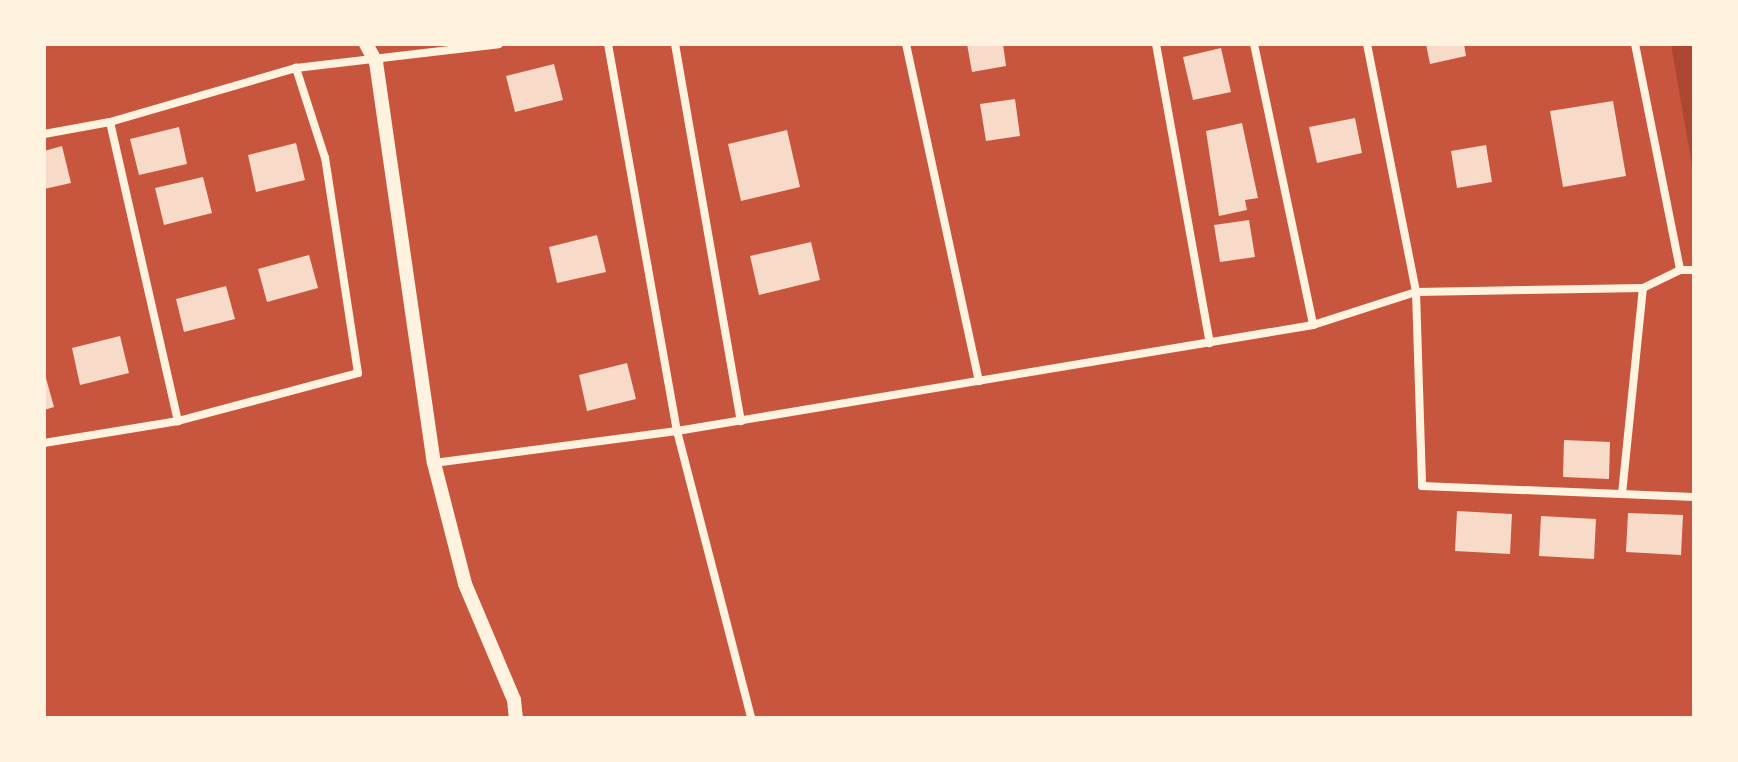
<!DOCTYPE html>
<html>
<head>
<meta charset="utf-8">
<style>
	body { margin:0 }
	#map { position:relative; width:1738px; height:762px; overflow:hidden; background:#c8553d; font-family:Lato,sans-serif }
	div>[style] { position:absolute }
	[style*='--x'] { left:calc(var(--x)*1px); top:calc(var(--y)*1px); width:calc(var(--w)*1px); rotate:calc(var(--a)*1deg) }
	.green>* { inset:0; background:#ae4732 }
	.building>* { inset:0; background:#f7dbc8 }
	.minor>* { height:8px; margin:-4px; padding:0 4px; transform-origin:4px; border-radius:4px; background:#fff3e0 }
	.tertiary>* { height:14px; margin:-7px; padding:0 7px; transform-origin:7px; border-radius:7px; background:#fff3e0 }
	span { translate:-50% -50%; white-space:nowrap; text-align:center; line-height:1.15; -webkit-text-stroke:6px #fff3e0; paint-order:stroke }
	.frame { position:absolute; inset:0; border:46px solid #fff3e0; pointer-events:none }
</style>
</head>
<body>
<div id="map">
	<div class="green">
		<div style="clip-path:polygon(1671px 44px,1694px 44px,1694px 177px)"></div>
	</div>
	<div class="building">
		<div style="clip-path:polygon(967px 44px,1003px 44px,1006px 66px,972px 72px)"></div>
		<div style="clip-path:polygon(1426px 44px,1464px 44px,1466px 56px,1430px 64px)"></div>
		<div style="clip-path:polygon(1221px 48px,1231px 92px,1193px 100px,1183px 57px)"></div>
		<div style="clip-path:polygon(554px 64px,563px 100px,515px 112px,506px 76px)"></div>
		<div style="clip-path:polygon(1015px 99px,1020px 136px,986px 141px,980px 104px)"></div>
		<div style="clip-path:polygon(1613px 101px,1626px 176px,1563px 187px,1550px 111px)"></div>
		<div style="clip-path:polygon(1355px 118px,1362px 153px,1317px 163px,1309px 127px)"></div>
		<div style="clip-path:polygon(1242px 123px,1258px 198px,1245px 200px,1247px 210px,1219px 216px,1206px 131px)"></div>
		<div style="clip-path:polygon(179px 127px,187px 164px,139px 175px,130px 139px)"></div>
		<div style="clip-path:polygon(787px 130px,800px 187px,741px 201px,728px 144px)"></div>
		<div style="clip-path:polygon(296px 143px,305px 180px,256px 192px,248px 155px)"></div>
		<div style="clip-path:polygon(1486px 145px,1492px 182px,1457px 188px,1451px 151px)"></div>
		<div style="clip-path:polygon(62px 146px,71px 183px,44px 189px,44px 151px)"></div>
		<div style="clip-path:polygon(203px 177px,212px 213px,164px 225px,155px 188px)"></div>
		<div style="clip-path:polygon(1249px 220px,1255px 257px,1220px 262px,1214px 225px)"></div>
		<div style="clip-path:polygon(597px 235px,606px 272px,557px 283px,549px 247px)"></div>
		<div style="clip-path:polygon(811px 242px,820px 280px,759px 295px,750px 256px)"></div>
		<div style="clip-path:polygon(309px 255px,318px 288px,267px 302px,258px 269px)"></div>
		<div style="clip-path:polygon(226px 286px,235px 319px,184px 332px,176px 299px)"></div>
		<div style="clip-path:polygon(120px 336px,129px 373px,80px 385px,72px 348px)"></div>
		<div style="clip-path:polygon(627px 363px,636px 399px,587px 411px,579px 375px)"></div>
		<div style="clip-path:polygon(44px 371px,54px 407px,44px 410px)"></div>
		<div style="clip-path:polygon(1564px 440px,1610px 442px,1609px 479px,1563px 477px)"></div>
		<div style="clip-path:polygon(1457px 511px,1512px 514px,1510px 554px,1455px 551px)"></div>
		<div style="clip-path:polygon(1628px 513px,1683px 515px,1681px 555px,1626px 552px)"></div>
		<div style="clip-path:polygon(1541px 516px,1596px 519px,1594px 559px,1539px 556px)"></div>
	</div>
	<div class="minor">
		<div style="--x:608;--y:44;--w:393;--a:79.9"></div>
		<div style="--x:677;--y:431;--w:296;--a:75.5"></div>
		<div style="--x:675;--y:44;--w:383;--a:80.1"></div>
		<div style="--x:906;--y:44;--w:345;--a:77.8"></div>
		<div style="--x:1156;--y:44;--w:304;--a:79.8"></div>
		<div style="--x:1254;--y:44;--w:287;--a:78.1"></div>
		<div style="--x:1367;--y:44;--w:253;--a:78.8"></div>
		<div style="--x:1416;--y:292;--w:194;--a:88.2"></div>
		<div style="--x:1422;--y:486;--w:272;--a:2.3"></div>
		<div style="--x:1635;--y:44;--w:230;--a:78.7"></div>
		<div style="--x:110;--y:122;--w:307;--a:77.2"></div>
		<div style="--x:44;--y:134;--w:67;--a:-10.3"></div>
		<div style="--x:110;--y:122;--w:194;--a:-16.2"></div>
		<div style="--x:296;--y:68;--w:204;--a:-6.7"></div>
		<div style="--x:44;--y:443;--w:136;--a:-9.3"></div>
		<div style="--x:178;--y:421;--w:186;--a:-14.9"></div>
		<div style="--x:358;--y:373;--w:218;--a:-98.7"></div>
		<div style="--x:325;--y:158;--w:95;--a:-107.9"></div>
		<div style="--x:434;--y:463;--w:245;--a:-7.5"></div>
		<div style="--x:677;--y:431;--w:645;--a:-9.46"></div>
		<div style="--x:1313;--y:325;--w:108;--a:-17.8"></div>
		<div style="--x:1416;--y:292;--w:227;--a:-1"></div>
		<div style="--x:1643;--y:288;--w:41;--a:-25.9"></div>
		<div style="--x:1680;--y:270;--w:14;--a:0"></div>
		<div style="--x:1622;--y:494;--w:207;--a:-84.2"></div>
	</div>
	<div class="tertiary">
		<div style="--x:366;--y:44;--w:21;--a:61"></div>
		<div style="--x:376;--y:62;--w:405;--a:81.8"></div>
		<div style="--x:434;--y:463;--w:125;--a:75.6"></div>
		<div style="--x:465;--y:584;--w:126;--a:67.1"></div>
		<div style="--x:514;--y:700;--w:18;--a:84"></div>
	</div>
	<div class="frame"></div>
</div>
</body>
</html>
